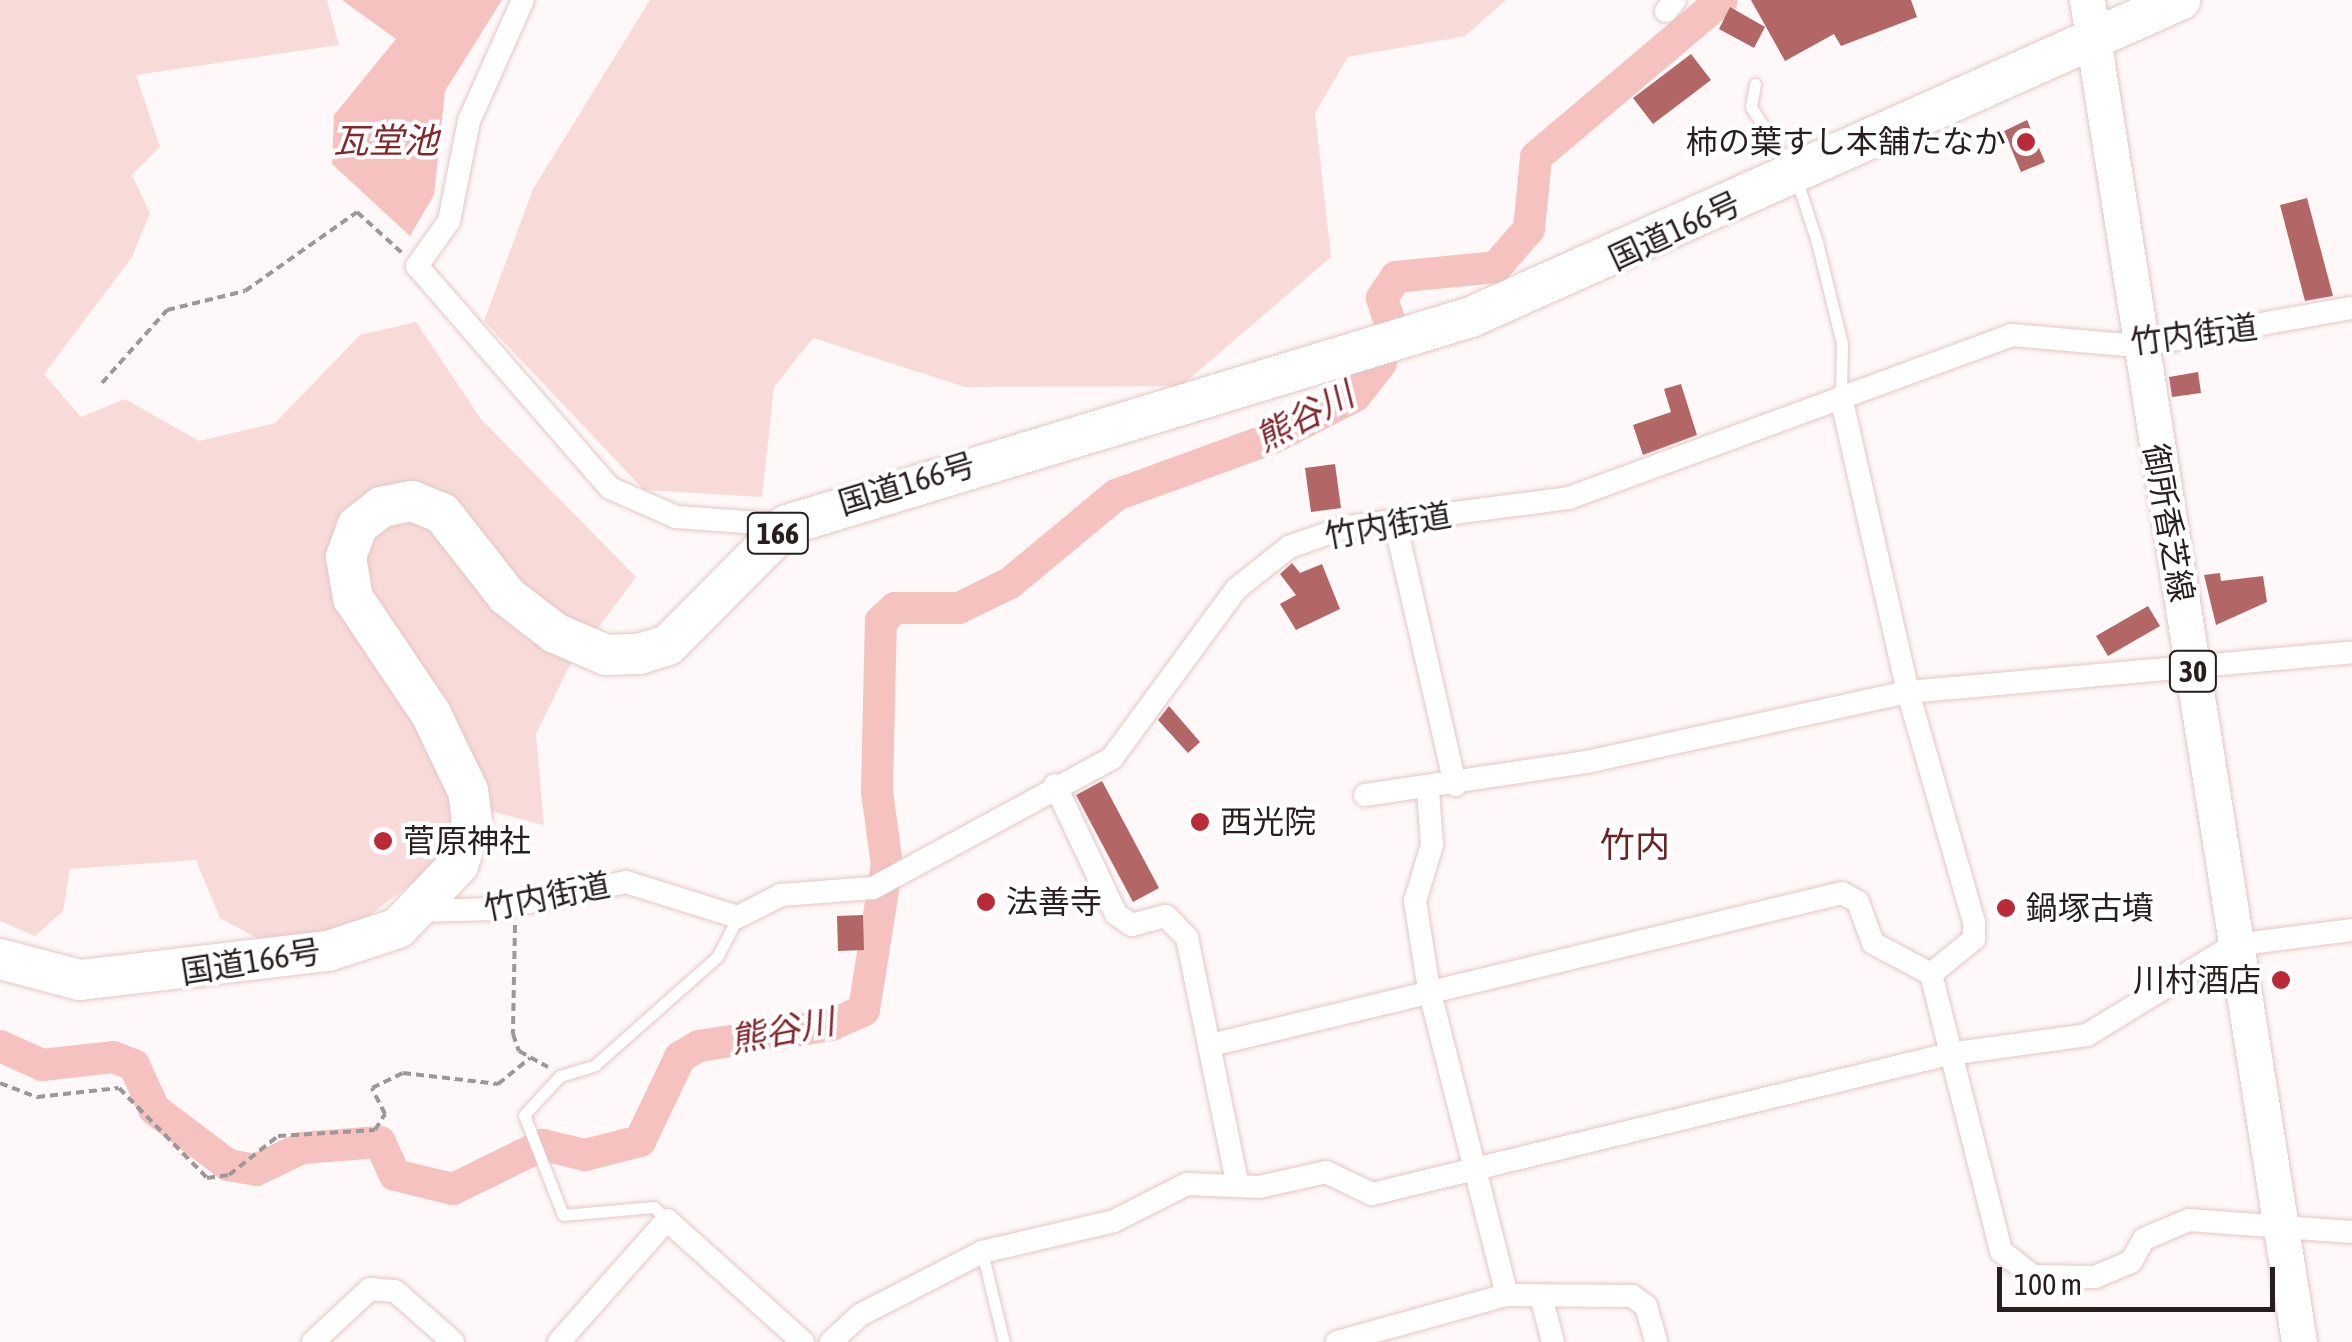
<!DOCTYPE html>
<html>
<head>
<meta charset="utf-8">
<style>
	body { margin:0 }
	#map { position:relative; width:2352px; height:1342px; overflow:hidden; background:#fef8f8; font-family:"Asap Condensed","Noto Sans JP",sans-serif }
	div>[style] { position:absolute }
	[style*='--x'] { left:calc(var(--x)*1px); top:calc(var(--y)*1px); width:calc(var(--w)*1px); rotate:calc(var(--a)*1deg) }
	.green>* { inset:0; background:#f8dbd9 }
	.water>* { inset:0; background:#f5c2c0 }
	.river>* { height:32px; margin:-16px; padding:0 16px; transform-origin:16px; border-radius:16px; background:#f5c2c0 }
	.building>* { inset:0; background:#b26665 }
	.path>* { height:4px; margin-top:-2px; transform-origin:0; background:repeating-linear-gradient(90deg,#9f9696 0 8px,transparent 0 13px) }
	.roads { filter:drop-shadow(0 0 2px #e3c7c6) drop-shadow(0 0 2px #e3c7c6) }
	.lane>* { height:11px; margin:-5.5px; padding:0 5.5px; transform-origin:5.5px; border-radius:5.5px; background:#fff }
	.street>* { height:22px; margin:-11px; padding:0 11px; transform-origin:11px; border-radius:11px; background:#fff }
	.primary>* { height:35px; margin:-17.5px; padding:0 17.5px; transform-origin:17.5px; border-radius:17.5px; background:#fff }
	.highway>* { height:40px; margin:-20px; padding:0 20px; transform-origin:20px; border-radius:20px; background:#fff }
	.dots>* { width:28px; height:28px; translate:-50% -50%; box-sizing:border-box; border:5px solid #fff; border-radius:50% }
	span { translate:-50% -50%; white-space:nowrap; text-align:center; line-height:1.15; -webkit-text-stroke:8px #fff; paint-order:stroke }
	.shield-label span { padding:2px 8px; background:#fff; border:2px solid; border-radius:8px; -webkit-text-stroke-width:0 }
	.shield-label { font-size:30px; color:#291e1e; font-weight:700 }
	.poi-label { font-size:32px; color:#291e1e }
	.right { translate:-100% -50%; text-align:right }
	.left { translate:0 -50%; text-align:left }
	.street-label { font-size:32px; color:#291e1e }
	.water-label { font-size:35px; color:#84262b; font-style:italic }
	.neighbourhood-label { font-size:35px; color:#6a2527 }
	.scale { position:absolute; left:1997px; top:1267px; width:278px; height:45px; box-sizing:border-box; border:5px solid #291e1e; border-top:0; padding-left:12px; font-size:30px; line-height:35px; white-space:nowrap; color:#291e1e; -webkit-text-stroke:8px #fff; paint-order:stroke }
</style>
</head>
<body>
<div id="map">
	<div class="green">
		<div style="clip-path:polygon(0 0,327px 0,339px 45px,136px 75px,160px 147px,132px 175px,150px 213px,132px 257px,44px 374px,81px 417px,125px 399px,199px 441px,275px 423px,360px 335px,416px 322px,481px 419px,636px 577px,569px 667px,536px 734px,544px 825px,486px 810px,431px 869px,355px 926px,264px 942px,220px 918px,196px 860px,70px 869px,63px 911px,35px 936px,0 921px)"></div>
		<div style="clip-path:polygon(650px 0,1506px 0,1465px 36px,1348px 57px,1315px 113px,1331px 257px,1181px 386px,965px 387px,813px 338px,774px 387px,762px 497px,644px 490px,484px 321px,533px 189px)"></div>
	</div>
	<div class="water">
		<div style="clip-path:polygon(342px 0,502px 0,445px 91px,434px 195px,410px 236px,332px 164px,334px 115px,396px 39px)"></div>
	</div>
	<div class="river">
		<div style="--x:1390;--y:323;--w:26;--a:-108"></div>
		<div style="--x:1382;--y:298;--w:25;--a:-56"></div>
		<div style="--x:1396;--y:277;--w:100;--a:-5.7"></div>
		<div style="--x:1496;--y:267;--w:50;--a:-49"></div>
		<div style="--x:1529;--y:229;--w:72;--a:-84.4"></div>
		<div style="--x:1536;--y:157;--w:243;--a:-40.2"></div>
		<div style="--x:0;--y:1046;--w:46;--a:24.3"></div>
		<div style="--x:42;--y:1065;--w:71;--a:-6.4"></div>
		<div style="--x:113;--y:1057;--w:22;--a:21"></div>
		<div style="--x:134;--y:1065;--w:48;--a:65.6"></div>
		<div style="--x:154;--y:1109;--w:93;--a:37.1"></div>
		<div style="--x:228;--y:1165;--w:28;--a:10"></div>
		<div style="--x:256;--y:1170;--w:51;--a:-25.6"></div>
		<div style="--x:302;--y:1148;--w:78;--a:-4.4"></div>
		<div style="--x:380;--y:1142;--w:36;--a:66"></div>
		<div style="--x:395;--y:1175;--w:60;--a:13.6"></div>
		<div style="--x:453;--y:1189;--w:100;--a:-26.1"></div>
		<div style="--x:543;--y:1145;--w:43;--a:13.4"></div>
		<div style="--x:585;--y:1155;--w:57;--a:-14.3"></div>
		<div style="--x:640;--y:1141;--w:93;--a:-64.5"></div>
		<div style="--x:680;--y:1057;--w:22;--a:-30"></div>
		<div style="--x:699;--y:1046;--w:134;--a:-9"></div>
		<div style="--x:831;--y:1025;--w:36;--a:-24"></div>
		<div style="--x:864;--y:1010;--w:147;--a:-81"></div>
		<div style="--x:887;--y:865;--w:74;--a:-97.8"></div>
		<div style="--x:877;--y:792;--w:171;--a:-88.7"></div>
		<div style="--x:881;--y:621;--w:19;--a:-43"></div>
		<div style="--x:895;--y:608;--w:64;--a:0"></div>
		<div style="--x:959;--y:608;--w:57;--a:-26.1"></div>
		<div style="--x:1010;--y:583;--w:138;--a:-39.7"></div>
		<div style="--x:1116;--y:495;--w:167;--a:-20"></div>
		<div style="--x:1273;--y:438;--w:92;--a:-27.1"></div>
		<div style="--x:1355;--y:396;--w:42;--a:-51.8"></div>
	</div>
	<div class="building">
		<div style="clip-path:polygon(1751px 0,1911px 0,1917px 17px,1841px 46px,1834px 34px,1785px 61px)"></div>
		<div style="clip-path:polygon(1730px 7px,1765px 27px,1754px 48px,1719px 29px)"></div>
		<div style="clip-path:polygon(1691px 54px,1711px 80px,1653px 124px,1633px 98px)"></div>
		<div style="clip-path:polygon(2027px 120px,2045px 162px,2021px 172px,2004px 131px)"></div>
		<div style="clip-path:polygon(2307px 198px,2333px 296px,2305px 301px,2280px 205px)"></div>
		<div style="clip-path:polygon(2198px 372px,2201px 393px,2172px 397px,2169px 377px)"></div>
		<div style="clip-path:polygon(1681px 384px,1697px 435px,1643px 455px,1633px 425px,1671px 412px,1664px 389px)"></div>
		<div style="clip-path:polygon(1335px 464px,1341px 508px,1311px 512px,1305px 468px)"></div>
		<div style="clip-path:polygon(1292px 563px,1300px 573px,1322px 564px,1340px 609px,1296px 630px,1280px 604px,1296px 595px,1280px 574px)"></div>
		<div style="clip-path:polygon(2220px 573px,2221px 581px,2263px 576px,2267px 602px,2216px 625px,2204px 575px)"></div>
		<div style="clip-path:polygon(2148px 606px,2160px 626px,2108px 656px,2096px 636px)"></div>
		<div style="clip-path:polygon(1169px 706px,1200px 742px,1188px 753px,1158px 720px)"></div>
		<div style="clip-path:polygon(1102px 781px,1159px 888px,1133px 902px,1076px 795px)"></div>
		<div style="clip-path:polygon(863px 915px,864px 950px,838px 951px,837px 916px)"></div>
	</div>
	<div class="path">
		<div style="--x:102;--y:383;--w:98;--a:-48.3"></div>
		<div style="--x:167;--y:310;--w:80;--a:-13.7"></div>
		<div style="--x:245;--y:291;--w:137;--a:-35.2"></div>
		<div style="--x:357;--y:212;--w:61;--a:42.3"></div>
		<div style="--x:515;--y:925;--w:109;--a:91.1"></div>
		<div style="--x:513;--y:1034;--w:18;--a:71"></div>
		<div style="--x:519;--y:1051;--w:33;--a:29"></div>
		<div style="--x:0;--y:1083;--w:40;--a:21"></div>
		<div style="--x:37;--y:1097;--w:82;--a:-6.3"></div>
		<div style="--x:119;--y:1088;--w:126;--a:45.6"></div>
		<div style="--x:207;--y:1178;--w:22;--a:-8"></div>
		<div style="--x:229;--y:1175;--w:63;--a:-38.5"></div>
		<div style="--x:278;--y:1136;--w:97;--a:-3.5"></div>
		<div style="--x:375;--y:1130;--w:19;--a:-58"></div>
		<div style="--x:385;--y:1114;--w:29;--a:-117"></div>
		<div style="--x:372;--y:1088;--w:34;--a:-26"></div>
		<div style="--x:403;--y:1073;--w:96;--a:6.6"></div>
		<div style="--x:498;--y:1084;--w:41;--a:-39.1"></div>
	</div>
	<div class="roads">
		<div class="lane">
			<div style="--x:1755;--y:84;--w:23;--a:100"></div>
			<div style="--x:1751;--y:107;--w:81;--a:57.1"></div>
			<div style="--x:1795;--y:175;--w:71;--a:71.8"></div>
			<div style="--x:1817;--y:242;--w:105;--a:76.2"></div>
			<div style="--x:1842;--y:344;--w:53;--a:91.1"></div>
			<div style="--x:667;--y:1220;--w:18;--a:-135"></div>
			<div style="--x:654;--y:1207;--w:91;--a:175"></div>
			<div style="--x:563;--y:1215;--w:107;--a:-111.3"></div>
			<div style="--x:524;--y:1115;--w:53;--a:-47.3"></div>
			<div style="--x:560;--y:1076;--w:37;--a:-17"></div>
			<div style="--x:595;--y:1065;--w:163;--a:-41.5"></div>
			<div style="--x:717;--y:957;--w:45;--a:-62.3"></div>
			<div style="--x:982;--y:1252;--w:93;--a:76.3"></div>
		</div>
		<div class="street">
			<div style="--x:523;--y:0;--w:133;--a:114.1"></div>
			<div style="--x:469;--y:121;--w:102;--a:101.3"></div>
			<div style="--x:449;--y:221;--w:55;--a:125.4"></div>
			<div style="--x:417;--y:266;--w:294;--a:49"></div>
			<div style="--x:610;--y:488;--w:72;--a:23.7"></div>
			<div style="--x:676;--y:517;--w:111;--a:4.1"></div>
			<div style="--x:1666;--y:11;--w:14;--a:-51"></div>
			<div style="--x:1841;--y:397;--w:303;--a:77.2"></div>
			<div style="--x:1908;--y:692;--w:239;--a:74"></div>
			<div style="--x:1974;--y:922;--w:17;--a:90"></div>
			<div style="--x:1974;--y:939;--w:55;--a:140.9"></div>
			<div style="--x:1395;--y:522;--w:270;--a:77.1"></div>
			<div style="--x:1055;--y:785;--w:143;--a:64.7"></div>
			<div style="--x:1116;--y:914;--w:19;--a:35"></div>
			<div style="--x:1132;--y:925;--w:35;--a:-15"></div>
			<div style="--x:1166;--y:916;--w:30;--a:46"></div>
			<div style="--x:1187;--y:938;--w:249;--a:78.4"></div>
			<div style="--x:1428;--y:791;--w:54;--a:85.8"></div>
			<div style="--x:1432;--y:845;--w:59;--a:106.9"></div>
			<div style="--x:1415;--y:901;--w:89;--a:81"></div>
			<div style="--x:1429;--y:989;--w:316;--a:75.7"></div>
			<div style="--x:1365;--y:795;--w:224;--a:-8.5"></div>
			<div style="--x:1587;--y:762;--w:329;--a:-12.3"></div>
			<div style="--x:1908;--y:692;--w:446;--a:-5.1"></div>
			<div style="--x:418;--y:911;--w:77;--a:-1.5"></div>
			<div style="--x:495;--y:909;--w:134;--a:-11.6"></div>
			<div style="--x:626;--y:882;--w:117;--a:17.4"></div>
			<div style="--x:738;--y:917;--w:48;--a:-27.1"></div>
			<div style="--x:781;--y:895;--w:92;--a:-4.4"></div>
			<div style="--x:873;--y:888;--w:272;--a:-28.5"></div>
			<div style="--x:1112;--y:758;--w:210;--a:-53.7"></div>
			<div style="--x:1236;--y:589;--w:68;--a:-38.4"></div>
			<div style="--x:1289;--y:547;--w:60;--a:-19.3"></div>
			<div style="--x:1346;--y:527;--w:225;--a:-7.4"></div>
			<div style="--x:1569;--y:498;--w:471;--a:-20.2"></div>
			<div style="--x:2011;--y:335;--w:127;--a:5"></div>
			<div style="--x:2138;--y:346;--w:217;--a:-10.1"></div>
			<div style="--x:1211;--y:1045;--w:649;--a:-13.54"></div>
			<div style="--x:1842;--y:893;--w:18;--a:29"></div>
			<div style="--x:1858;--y:902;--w:44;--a:69.9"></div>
			<div style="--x:1873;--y:943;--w:66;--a:28.1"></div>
			<div style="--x:1931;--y:974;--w:286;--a:75.8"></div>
			<div style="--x:2001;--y:1251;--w:41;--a:38"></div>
			<div style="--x:2033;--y:1276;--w:62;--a:0.9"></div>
			<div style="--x:2095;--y:1277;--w:39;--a:-23"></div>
			<div style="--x:2131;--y:1262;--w:26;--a:-61"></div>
			<div style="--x:2144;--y:1239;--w:49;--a:-22.9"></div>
			<div style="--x:2189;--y:1220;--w:163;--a:4.2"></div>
			<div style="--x:1542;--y:1300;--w:43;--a:75.3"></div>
			<div style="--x:313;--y:1342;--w:78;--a:-42.9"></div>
			<div style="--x:370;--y:1289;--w:25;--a:5"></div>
			<div style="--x:395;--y:1291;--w:77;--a:41.3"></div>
			<div style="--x:559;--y:1342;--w:163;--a:-48.5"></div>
			<div style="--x:667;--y:1220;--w:183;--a:41.9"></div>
			<div style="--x:831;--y:1342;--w:40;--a:-43"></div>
			<div style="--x:860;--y:1315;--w:137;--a:-27.3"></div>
			<div style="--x:982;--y:1252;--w:136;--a:-13.2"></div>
			<div style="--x:1114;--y:1221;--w:82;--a:-26.9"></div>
			<div style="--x:1187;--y:1184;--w:72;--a:2.4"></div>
			<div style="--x:1259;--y:1187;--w:69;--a:-12.6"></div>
			<div style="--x:1326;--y:1172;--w:51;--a:25.6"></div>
			<div style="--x:1372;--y:1194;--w:594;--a:-13.64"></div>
			<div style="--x:1949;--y:1054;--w:139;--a:-7.8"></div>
			<div style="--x:2087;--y:1035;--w:172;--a:-31.5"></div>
			<div style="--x:2234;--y:945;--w:119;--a:-7.2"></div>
			<div style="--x:1337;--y:1342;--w:176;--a:-15.5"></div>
			<div style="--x:1507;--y:1295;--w:125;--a:0.5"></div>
			<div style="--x:1632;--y:1296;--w:17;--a:36"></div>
			<div style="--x:1646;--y:1306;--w:37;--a:74"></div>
		</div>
		<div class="primary">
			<div style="--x:2087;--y:0;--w:1359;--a:81.02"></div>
		</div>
		<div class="highway">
			<div style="--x:0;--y:959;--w:83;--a:14.7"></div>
			<div style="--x:80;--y:980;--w:250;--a:-6.7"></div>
			<div style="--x:328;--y:951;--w:74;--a:-18.2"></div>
			<div style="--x:398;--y:928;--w:87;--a:-46.4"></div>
			<div style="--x:458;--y:865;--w:45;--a:-72"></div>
			<div style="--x:472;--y:822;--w:31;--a:-97"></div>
			<div style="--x:468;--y:791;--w:85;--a:-115.7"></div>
			<div style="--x:431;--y:714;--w:140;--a:-123.9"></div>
			<div style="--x:353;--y:598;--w:42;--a:-99.7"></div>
			<div style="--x:346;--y:557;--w:33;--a:-70"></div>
			<div style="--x:357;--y:526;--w:31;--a:-38"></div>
			<div style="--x:381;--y:507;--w:32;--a:-11"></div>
			<div style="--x:412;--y:501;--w:32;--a:22"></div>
			<div style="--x:442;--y:513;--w:105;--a:51.9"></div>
			<div style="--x:507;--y:596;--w:61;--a:37.6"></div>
			<div style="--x:555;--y:633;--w:56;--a:23.3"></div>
			<div style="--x:606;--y:655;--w:33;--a:-2"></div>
			<div style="--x:639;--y:654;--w:30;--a:-17"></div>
			<div style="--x:668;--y:645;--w:169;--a:-45.2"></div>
			<div style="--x:787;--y:525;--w:715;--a:-16.91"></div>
			<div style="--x:1471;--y:317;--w:777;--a:-24.09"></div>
		</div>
	</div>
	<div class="dots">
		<div style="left:2026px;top:142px;background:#ba2a37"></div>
		<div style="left:1200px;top:822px;background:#ba2a37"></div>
		<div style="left:383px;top:841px;background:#ba2a37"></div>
		<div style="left:986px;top:902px;background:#ba2a37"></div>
		<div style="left:2006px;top:908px;background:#ba2a37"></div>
		<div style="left:2281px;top:980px;background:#ba2a37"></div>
	</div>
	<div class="shield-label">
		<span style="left:778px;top:533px">166</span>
		<span style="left:2193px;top:671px">30</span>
	</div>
	<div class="poi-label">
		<span class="right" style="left:2006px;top:142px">柿の葉すし本舗たなか</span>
		<span class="left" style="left:1220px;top:822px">西光院</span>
		<span class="left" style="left:403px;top:841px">菅原神社</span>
		<span class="left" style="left:1006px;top:902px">法善寺</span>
		<span class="left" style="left:2026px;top:908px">鍋塚古墳</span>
		<span class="right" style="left:2261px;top:980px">川村酒店</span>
	</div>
	<div class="street-label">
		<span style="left:1675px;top:231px;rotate:-25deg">国道166号</span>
		<span style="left:2194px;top:335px;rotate:-7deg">竹内街道</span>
		<span style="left:907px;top:484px;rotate:-17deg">国道166号</span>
		<span style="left:2168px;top:523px;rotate:80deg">御所香芝線</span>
		<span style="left:1388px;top:526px;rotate:-10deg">竹内街道</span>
		<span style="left:547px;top:897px;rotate:-11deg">竹内街道</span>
		<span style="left:251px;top:962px;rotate:-9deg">国道166号</span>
	</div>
	<div class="water-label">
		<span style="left:386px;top:140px">瓦堂池</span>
		<span style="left:1304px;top:416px;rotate:-28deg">熊谷川</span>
		<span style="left:782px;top:1030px;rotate:-11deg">熊谷川</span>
	</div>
	<div class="neighbourhood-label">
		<span style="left:1635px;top:844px">竹内</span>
	</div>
	<div class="scale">100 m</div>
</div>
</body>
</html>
